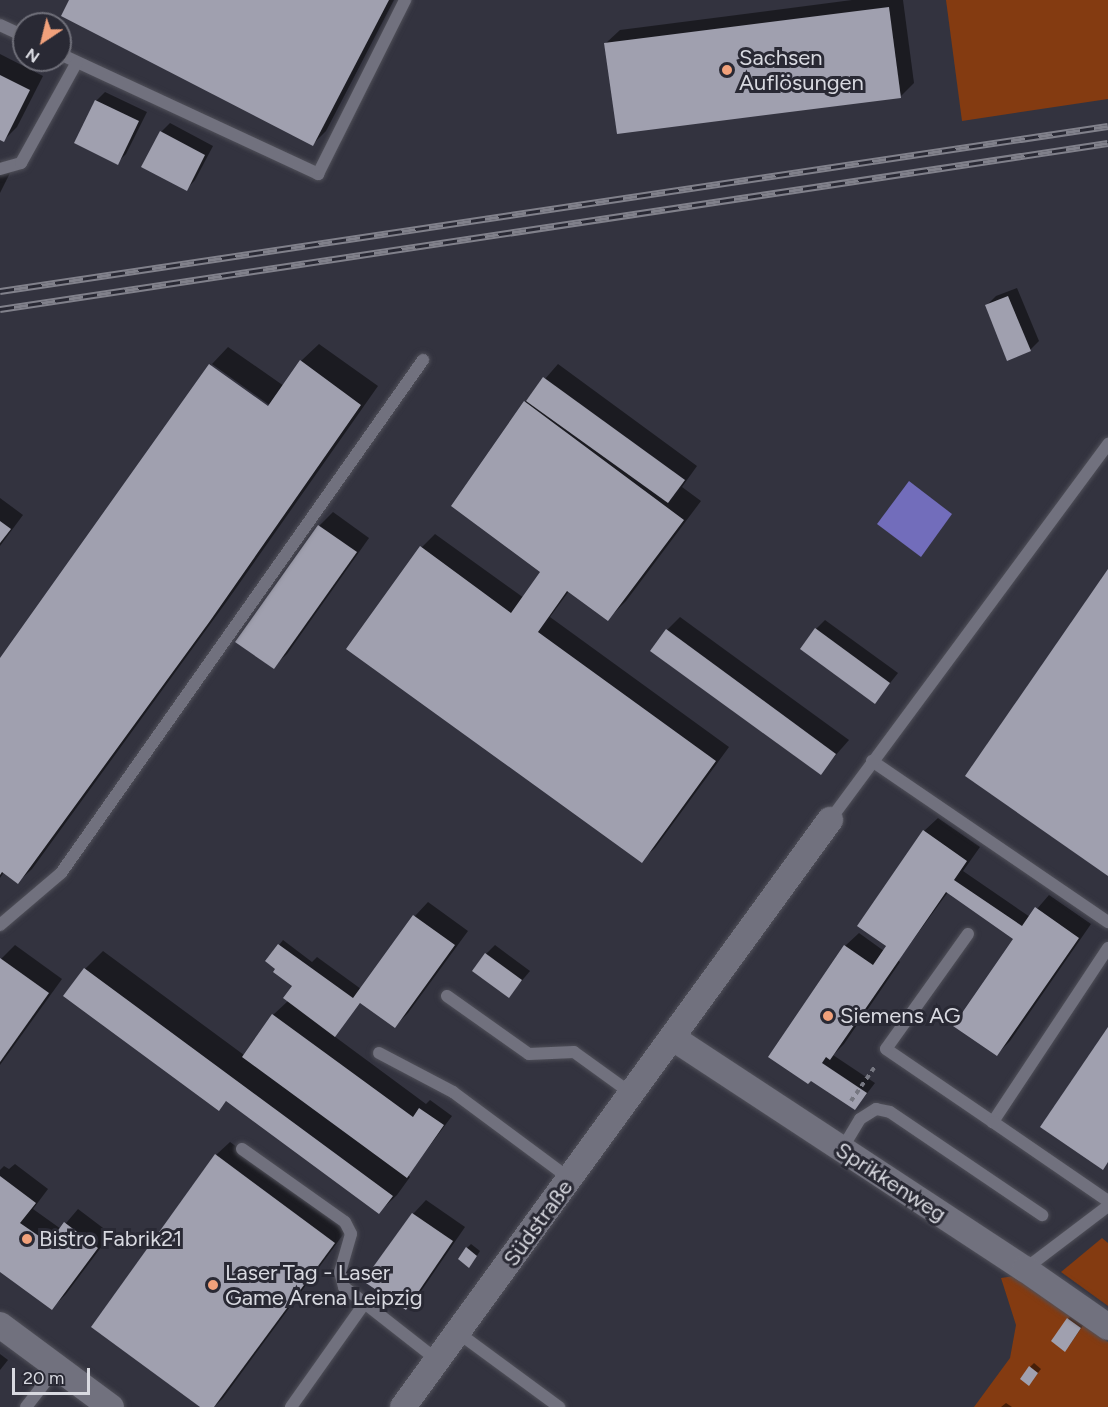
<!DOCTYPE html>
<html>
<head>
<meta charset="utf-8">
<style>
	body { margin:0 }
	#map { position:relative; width:1108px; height:1407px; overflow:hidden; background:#33333f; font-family:Figtree,sans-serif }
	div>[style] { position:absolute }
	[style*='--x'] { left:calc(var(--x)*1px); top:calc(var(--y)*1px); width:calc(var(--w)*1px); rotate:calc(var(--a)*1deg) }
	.green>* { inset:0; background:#843b11 }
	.water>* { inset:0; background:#726dbb }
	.shadow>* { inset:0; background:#0007 }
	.building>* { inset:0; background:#a0a0af }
	.path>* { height:4px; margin-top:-2px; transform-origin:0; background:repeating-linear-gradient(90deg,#767781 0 4.5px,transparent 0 9px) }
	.roads { filter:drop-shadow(0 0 2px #505059) drop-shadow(0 0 2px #505059) }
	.service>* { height:12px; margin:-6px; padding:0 6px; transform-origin:6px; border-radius:6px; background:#71717e }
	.minor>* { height:26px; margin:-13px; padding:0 13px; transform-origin:13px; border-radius:13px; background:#71717e }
	.rail>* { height:7px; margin-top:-3.5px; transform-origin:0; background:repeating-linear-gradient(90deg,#292934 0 14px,#81818b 0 28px); box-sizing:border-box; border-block:2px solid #81818b }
	.dots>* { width:16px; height:16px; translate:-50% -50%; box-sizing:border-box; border:3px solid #292934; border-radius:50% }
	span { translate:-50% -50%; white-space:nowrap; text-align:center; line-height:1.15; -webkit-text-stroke:6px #292934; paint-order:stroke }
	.poi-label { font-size:22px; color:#d8d9e0 }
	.left { translate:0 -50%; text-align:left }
	.street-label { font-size:22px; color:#d8d9e0 }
	.north { position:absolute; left:12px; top:12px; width:60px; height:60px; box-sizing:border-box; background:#292934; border:2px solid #6f6f79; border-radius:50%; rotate:215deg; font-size:16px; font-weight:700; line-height:24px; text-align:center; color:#d8d9e0 }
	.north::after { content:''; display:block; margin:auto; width:21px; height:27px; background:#f1a17b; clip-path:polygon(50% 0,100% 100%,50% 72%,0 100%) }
	.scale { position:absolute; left:12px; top:1368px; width:78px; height:27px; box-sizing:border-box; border:3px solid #d8d9e0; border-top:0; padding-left:8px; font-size:18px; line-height:21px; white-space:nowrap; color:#d8d9e0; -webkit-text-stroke:4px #292934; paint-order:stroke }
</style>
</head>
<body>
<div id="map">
	<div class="green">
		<div style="clip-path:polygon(946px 0,1108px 0,1108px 99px,962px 121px)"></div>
		<div style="clip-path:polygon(1102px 1238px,1108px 1243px,1108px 1306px,1061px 1272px)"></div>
		<div style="clip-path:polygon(1014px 1276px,1108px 1342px,1108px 1407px,974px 1407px,1010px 1358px,1016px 1325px,1001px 1278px)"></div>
	</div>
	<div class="water">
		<div style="clip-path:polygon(909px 481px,952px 514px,921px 557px,877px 524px)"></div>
	</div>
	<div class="shadow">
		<div style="clip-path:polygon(71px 0,394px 0,326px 131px,313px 144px)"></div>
		<div style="clip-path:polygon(852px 0,903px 0,914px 83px,900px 97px,606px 43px,620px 30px)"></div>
		<div style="clip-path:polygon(0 54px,43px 76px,17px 127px,4px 140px,0 139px)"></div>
		<div style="clip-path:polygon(105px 92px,147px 112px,126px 154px,117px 163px,96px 101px)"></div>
		<div style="clip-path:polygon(170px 123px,213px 146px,195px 180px,187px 189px,161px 132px)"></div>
		<div style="clip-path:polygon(0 161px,13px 167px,0 193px)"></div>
		<div style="clip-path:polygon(1017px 288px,1039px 341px,1030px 350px,987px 305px,996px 296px)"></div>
		<div style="clip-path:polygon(319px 344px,378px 386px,227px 601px,32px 869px,18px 882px,4px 872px,0 878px,0 661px,211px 364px,211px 367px,274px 412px,275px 409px,212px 364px,228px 347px,284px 386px,301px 361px)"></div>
		<div style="clip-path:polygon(558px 364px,697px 466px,682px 487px,701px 501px,626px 601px,608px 619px,569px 591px,550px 617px,729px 747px,655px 848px,641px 861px,348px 648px,422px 547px,435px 534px,524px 598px,542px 571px,525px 402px)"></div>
		<div style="clip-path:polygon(0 498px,23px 515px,0 546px)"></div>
		<div style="clip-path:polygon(333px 512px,369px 538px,287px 654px,273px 667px,319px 526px)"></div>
		<div style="clip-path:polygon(680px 617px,849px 740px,820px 773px,667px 630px)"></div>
		<div style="clip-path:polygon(825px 620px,898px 673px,875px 702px,816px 629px)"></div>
		<div style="clip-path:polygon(938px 818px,980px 847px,963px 871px,1030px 917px,1049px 895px,1091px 924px,1010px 1041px,997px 1054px,1015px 938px,948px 892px,905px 951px,898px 960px,900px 962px,844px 1044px,833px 1055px,875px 1083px,855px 1109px,811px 1079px,845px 946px,859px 933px,884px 951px,924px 831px)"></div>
		<div style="clip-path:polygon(428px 902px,468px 931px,408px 1013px,395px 1026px,361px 1002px,334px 1036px,426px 1104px,430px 1100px,452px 1116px,408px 1175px,410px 1177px,397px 1195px,379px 1212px,227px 1100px,219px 1109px,85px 969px,103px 951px,244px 1055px,273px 1015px,289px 1000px,298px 981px,267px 961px,283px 940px,312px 962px,317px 957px,361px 989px,415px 916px)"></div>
		<div style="clip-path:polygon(15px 945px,62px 979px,0 1065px,0 960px)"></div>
		<div style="clip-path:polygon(495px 945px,530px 971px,509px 996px,486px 954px)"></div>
		<div style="clip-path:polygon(230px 1142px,348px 1228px,223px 1398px,214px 1407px,202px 1407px,216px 1155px)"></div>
		<div style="clip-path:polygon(15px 1164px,48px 1189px,33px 1209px,61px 1229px,78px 1209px,111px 1234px,66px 1294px,52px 1308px,0 1270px,0 1170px,4px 1166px,9px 1169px)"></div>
		<div style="clip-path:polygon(426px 1200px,465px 1227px,419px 1294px,405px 1308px,413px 1214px)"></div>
		<div style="clip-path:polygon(471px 1244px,480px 1251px,473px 1262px,467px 1248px)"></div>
		<div style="clip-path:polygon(1072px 1315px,1084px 1324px,1069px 1346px,1068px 1319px)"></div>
		<div style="clip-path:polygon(0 1354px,8px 1360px,0 1370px)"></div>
		<div style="clip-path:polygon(1034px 1363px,1041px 1369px,1029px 1384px,1030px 1367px)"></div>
		<div style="clip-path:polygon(1006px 1403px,1012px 1407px,1001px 1407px)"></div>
	</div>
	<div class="building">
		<div style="clip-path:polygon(69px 0,389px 0,313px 146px,61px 16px)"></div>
		<div style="clip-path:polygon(889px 7px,901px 98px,617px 134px,604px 43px)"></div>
		<div style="clip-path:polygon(0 75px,30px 90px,4px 142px,0 140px)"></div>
		<div style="clip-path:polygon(95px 100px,139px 121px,118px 165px,74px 143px)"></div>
		<div style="clip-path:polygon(160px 131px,205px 155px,187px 191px,141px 167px)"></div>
		<div style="clip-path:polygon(1008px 296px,1031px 351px,1007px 361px,985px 305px)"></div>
		<div style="clip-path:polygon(300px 360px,361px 405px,210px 621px,18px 884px,2px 872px,0 875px,0 658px,209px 364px,268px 406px)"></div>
		<div style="clip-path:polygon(543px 377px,685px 480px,668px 503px,526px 401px)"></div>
		<div style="clip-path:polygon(524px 401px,684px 520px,608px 621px,567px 591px,538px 632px,716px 761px,642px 863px,346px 649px,420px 546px,511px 613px,540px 572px,451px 506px)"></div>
		<div style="clip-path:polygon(0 521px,11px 529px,0 543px)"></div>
		<div style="clip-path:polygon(318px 525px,357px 552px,274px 669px,235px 642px)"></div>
		<div style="clip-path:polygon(1108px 569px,1108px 876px,965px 776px)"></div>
		<div style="clip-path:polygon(815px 628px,890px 683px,875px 704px,800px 649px)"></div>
		<div style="clip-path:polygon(666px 629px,836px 754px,821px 775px,650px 651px)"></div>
		<div style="clip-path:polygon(923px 830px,967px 861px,954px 880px,1022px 926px,1035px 907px,1079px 938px,997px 1056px,953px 1026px,1013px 939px,946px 892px,830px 1060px,826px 1057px,822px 1063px,867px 1093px,855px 1110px,811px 1081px,808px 1084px,768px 1057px,844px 945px,873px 965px,886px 946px,857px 926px)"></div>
		<div style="clip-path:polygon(413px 915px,455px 945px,395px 1028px,360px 1003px,335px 1037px,283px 998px,292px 986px,273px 972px,275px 969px,265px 961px,278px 944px,353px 998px)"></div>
		<div style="clip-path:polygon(485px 953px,522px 980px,509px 998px,472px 971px)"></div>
		<div style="clip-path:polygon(0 958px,49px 993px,0 1062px)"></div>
		<div style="clip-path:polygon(84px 968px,393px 1196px,379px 1214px,226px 1101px,219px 1111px,63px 996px)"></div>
		<div style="clip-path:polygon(272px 1014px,413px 1117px,419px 1108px,444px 1125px,407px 1178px,242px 1057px)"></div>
		<div style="clip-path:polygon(1108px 1027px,1108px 1162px,1103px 1170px,1040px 1127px)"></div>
		<div style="clip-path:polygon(215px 1154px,335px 1243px,214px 1407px,200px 1407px,91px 1327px)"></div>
		<div style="clip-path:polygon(0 1176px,36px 1203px,20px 1223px,49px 1243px,64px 1222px,98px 1248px,52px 1310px,0 1272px)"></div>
		<div style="clip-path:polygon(412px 1213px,453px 1241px,406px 1310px,363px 1281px)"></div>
		<div style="clip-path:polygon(466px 1247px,477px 1256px,469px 1268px,458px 1259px)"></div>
		<div style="clip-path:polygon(1067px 1318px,1081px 1328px,1065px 1352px,1051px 1341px)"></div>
		<div style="clip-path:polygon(1029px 1366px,1038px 1373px,1029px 1386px,1020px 1379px)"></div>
	</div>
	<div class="path">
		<div style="--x:851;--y:1101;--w:44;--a:-55.2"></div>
	</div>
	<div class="roads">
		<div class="service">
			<div style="--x:0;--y:25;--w:26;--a:25"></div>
			<div style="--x:60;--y:54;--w:285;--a:24.9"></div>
			<div style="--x:318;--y:174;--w:195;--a:-63.4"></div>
			<div style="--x:0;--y:169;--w:22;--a:-16"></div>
			<div style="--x:21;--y:163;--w:115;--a:-61"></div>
			<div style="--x:872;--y:761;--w:286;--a:34.3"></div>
			<div style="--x:830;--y:820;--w:468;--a:-53.5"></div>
			<div style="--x:0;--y:925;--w:80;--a:-40.4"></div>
			<div style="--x:61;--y:873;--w:628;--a:-54.79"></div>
			<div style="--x:968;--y:934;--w:141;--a:125.5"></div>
			<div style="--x:886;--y:1049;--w:130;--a:34.3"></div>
			<div style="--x:1108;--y:948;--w:209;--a:123.5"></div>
			<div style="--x:993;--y:1122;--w:140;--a:34.5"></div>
			<div style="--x:447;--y:996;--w:100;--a:35.3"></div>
			<div style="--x:529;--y:1054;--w:45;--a:-2.5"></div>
			<div style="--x:574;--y:1052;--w:72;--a:35.9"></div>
			<div style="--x:379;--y:1053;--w:84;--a:27.8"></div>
			<div style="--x:453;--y:1092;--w:146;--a:36.6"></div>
			<div style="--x:242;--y:1149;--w:126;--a:35.3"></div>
			<div style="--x:345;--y:1222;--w:13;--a:63"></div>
			<div style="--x:351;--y:1234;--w:40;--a:106"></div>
			<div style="--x:340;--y:1272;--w:16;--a:75"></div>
			<div style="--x:344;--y:1287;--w:118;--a:38.1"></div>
			<div style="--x:842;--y:1149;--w:35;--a:-59"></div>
			<div style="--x:860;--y:1119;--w:19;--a:-32"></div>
			<div style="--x:876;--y:1109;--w:14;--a:12"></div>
			<div style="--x:890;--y:1112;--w:184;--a:34.1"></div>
			<div style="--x:1025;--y:1269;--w:104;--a:-37.2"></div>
			<div style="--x:457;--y:1332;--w:127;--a:36.3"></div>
			<div style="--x:26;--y:1407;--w:51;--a:-52.2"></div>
			<div style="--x:291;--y:1407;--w:126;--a:-54.7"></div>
		</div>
		<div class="minor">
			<div style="--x:673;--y:1038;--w:421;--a:33.3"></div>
			<div style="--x:1025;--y:1269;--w:101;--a:34.9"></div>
			<div style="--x:0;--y:1325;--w:138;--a:36.5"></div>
			<div style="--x:403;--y:1407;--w:726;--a:-53.97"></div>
		</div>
	</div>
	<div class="rail">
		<div style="--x:0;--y:291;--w:1120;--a:-8.47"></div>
		<div style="--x:0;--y:309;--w:1120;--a:-8.52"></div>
	</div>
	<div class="dots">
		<div style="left:727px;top:70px;background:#f1a17b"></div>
		<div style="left:828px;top:1016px;background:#f1a17b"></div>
		<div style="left:27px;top:1239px;background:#f1a17b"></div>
		<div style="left:213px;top:1285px;background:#f1a17b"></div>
	</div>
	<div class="poi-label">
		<span class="left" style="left:739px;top:70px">Sachsen<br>Auflösungen</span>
		<span class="left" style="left:840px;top:1016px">Siemens AG</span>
		<span class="left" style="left:39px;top:1239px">Bistro Fabrik21</span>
		<span class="left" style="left:225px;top:1285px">Laser Tag - Laser<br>Game Arena Leipzig</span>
	</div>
	<div class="street-label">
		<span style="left:891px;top:1182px;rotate:33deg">Sprikkenweg</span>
		<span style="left:538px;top:1223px;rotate:-54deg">Südstraße</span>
	</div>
	<div class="north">N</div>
	<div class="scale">20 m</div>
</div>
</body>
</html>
